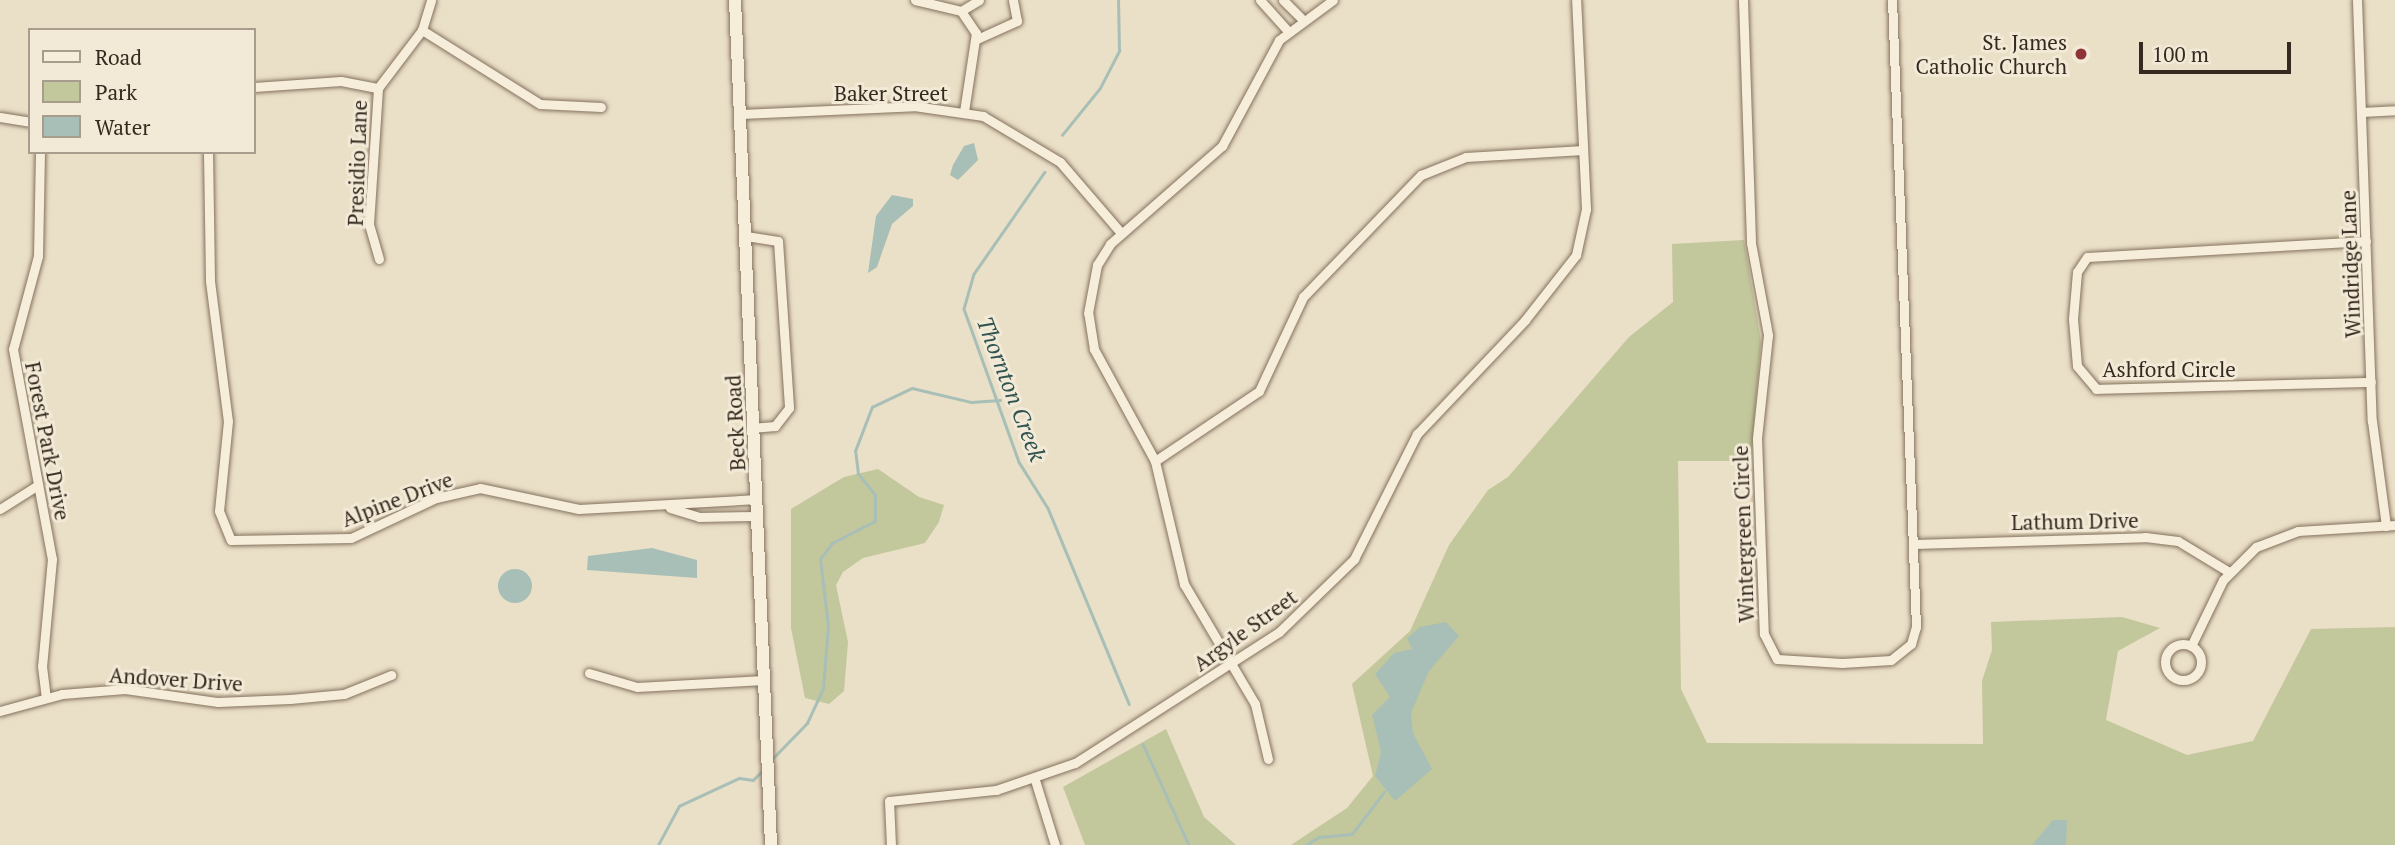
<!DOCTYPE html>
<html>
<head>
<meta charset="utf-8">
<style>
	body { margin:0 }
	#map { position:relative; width:2395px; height:845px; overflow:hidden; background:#eadfc7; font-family:"PT Serif",serif }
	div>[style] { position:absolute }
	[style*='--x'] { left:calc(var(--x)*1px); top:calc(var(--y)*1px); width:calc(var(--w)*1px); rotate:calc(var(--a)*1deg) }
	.green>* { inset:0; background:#c3c79c }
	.water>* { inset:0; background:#a8bfb7 }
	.round { border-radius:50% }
	.stream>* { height:2.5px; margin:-1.25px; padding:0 1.25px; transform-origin:1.25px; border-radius:1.25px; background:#a8bfb7 }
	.roads { filter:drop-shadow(0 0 2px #84725e) drop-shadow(0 0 2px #84725e) }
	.minor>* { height:9px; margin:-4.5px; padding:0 4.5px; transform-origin:4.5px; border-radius:4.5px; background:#f6edda }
	.minor>.ring { margin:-4.5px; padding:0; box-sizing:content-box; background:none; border:9px solid #f6edda; border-radius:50% }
	.secondary>* { height:12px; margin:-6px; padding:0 6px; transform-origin:6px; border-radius:6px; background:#f6edda }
	.dots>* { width:19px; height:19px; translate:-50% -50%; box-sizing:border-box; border:4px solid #f2ead6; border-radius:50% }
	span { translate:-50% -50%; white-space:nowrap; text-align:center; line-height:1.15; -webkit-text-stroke:6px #f2ead6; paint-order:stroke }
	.poi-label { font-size:21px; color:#362a20 }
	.right { translate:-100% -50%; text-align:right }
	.street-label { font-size:21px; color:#362a20 }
	.water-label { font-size:23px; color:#315451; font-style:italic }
	.legend { position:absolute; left:28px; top:28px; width:228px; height:126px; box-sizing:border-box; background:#f2ead6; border:2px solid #a79d8d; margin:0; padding:9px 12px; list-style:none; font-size:21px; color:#362a20 }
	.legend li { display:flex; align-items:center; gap:14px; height:35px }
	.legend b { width:35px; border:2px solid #a79d8d }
	.scale { position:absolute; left:2139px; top:42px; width:152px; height:32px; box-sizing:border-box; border:4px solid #362a20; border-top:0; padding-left:9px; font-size:21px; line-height:24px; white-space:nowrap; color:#362a20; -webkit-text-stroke:5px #f2ead6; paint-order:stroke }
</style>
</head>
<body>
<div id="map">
	<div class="green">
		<div style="clip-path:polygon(1744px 240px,1761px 341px,1751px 461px,1678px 461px,1681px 689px,1707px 743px,1983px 744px,1982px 681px,1992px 650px,1991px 622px,2122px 617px,2160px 628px,2118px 651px,2106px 720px,2187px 755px,2253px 741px,2311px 629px,2395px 627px,2395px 845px,1291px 845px,1347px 808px,1373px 776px,1352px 684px,1410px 631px,1449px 545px,1488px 490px,1508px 477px,1629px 337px,1673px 302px,1672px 244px)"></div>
		<div style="clip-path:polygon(878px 469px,919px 497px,944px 505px,939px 522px,925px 543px,863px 558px,843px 572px,836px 585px,848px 642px,844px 691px,829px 704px,805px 698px,791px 628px,791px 509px,844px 477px)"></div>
		<div style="clip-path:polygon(1166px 729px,1204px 817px,1236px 845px,1085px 845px,1063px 787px)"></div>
	</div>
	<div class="water">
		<div style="clip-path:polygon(974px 143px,978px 160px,958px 180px,950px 175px,953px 165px,964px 146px)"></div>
		<div style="clip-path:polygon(892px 195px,913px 199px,913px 206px,892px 224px,877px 267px,868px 273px,876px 216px)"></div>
		<div style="clip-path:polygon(652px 548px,697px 560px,697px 578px,587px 570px,588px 556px)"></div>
		<div class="round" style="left:498px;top:569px;width:34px;height:34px"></div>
		<div style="clip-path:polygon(1446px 622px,1459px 636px,1429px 671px,1411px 713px,1413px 733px,1432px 769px,1395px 801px,1375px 776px,1381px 752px,1372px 715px,1390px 697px,1375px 674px,1394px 653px,1412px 649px,1407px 638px,1420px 627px)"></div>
		<div style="clip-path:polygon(2053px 820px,2067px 820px,2066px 845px,2032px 845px)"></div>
	</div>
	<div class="stream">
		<div style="--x:1062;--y:135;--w:60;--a:-51"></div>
		<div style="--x:1100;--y:88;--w:42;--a:-62.8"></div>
		<div style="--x:1119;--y:51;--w:51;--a:-91.1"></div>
		<div style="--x:1045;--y:172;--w:124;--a:124.8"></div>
		<div style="--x:974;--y:274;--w:36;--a:106"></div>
		<div style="--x:964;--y:309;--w:163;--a:70.2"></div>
		<div style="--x:1019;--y:462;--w:54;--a:57.8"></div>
		<div style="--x:1048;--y:508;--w:212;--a:67.5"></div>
		<div style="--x:1143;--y:744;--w:111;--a:65.5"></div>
		<div style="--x:773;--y:758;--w:49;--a:-45.8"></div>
		<div style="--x:807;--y:723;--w:38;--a:-65"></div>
		<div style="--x:823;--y:688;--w:62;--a:-85.4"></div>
		<div style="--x:828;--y:626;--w:67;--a:-96.8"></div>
		<div style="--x:820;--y:559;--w:20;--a:-53"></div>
		<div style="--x:832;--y:543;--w:48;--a:-27.1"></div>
		<div style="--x:875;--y:521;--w:26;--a:-90"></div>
		<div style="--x:875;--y:495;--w:27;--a:-129"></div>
		<div style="--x:858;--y:474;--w:23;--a:-97"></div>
		<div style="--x:855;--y:451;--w:47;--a:-68.9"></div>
		<div style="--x:872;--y:407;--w:44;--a:-25.4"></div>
		<div style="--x:912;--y:388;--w:61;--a:13.3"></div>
		<div style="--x:971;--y:402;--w:29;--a:-4"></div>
		<div style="--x:658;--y:845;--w:44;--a:-61.7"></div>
		<div style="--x:679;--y:806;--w:66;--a:-25"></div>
		<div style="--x:739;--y:778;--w:14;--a:8"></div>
		<div style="--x:753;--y:780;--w:16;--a:-45"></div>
		<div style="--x:1306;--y:845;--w:15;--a:-32"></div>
		<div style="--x:1319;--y:837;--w:33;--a:-5"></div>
		<div style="--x:1352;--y:834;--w:53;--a:-52.7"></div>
	</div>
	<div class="roads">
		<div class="minor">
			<div style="--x:915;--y:0;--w:47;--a:13.4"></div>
			<div style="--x:961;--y:11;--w:27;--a:56"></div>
			<div style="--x:976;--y:33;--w:79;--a:98.7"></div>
			<div style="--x:1260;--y:0;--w:40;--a:48"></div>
			<div style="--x:1283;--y:0;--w:25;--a:45"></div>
			<div style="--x:1743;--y:0;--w:243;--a:88.1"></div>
			<div style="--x:1751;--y:243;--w:94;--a:79.5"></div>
			<div style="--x:1768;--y:335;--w:104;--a:96.1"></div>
			<div style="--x:1757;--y:438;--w:196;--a:88"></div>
			<div style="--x:1764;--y:634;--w:28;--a:63"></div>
			<div style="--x:1777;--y:659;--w:65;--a:3.5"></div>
			<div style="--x:1842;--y:663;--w:49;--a:-3.5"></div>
			<div style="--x:1891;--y:660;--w:26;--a:-39"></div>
			<div style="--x:1911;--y:644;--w:18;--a:-74"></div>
			<div style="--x:1916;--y:627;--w:627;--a:-92.19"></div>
			<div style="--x:2357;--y:0;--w:421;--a:88"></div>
			<div style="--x:2372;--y:421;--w:106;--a:82.4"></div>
			<div style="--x:961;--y:11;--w:21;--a:-31"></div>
			<div style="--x:422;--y:30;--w:139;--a:32.1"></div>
			<div style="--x:540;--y:104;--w:61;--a:2.8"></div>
			<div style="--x:977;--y:39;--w:44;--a:-24.2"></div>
			<div style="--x:1017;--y:21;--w:21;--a:-101"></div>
			<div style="--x:254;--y:87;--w:87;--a:-3.9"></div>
			<div style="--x:341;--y:81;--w:38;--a:11"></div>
			<div style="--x:2361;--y:112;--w:34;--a:-3"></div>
			<div style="--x:741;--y:114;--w:173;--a:-2.6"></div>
			<div style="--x:914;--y:106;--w:70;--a:8.2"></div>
			<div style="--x:983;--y:116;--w:90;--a:30.9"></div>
			<div style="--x:1060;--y:162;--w:94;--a:49.3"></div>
			<div style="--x:0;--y:117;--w:30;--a:9"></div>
			<div style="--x:40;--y:152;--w:104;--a:91.1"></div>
			<div style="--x:38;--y:256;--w:96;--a:105"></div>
			<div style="--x:13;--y:349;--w:214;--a:79.5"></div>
			<div style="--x:52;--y:559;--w:107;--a:95.3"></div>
			<div style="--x:42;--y:666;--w:31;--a:83"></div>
			<div style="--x:208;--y:152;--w:129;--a:89.1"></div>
			<div style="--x:210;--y:281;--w:141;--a:82.7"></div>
			<div style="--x:228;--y:421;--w:90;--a:95.7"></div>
			<div style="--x:219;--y:511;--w:31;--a:68"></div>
			<div style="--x:231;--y:540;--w:120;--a:-1"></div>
			<div style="--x:351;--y:538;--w:94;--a:-25.2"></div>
			<div style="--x:436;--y:498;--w:45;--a:-12.8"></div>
			<div style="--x:480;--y:488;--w:101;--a:12"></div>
			<div style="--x:579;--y:509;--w:178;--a:-3.2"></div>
			<div style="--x:746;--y:236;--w:32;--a:9"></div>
			<div style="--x:778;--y:241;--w:167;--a:86.2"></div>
			<div style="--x:789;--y:408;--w:23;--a:128"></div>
			<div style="--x:775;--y:426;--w:21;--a:175"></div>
			<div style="--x:2366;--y:241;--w:279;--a:176.7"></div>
			<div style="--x:2087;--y:257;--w:18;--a:124"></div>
			<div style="--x:2077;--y:272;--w:47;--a:94.9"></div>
			<div style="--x:2073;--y:319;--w:47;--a:85.1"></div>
			<div style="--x:2077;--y:366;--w:30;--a:50"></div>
			<div style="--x:2096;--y:389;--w:275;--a:-1.5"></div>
			<div style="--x:379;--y:259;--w:36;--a:-106"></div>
			<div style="--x:369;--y:224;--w:136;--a:-86.2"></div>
			<div style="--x:378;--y:88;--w:73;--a:-52.8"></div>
			<div style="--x:422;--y:30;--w:31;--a:-73"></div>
			<div style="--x:1155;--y:461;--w:125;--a:-33.9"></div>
			<div style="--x:1259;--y:391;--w:104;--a:-64.9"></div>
			<div style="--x:1303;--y:297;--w:170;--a:-46"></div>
			<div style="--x:1421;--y:175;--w:48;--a:-21.8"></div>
			<div style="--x:1466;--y:157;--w:117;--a:-3.4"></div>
			<div style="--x:670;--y:508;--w:30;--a:17"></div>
			<div style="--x:699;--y:517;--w:59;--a:-1"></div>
			<div style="--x:0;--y:509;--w:45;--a:-32.3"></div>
			<div style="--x:1914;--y:544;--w:231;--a:-1.7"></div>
			<div style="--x:2145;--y:537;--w:33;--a:7"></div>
			<div style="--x:2178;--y:541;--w:60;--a:31.3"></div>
			<div class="ring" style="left:2165px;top:644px;width:27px;height:27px"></div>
			<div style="--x:2191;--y:646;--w:73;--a:-64.1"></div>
			<div style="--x:2223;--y:580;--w:47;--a:-45"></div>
			<div style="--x:2256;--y:547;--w:45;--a:-20.9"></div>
			<div style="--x:2298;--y:531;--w:97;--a:-3.5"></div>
			<div style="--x:589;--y:673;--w:50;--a:16.3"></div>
			<div style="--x:637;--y:687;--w:127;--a:-3.2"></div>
			<div style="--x:0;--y:711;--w:64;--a:-15.3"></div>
			<div style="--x:62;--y:694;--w:63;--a:-4.5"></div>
			<div style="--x:125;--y:689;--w:94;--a:8"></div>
			<div style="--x:218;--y:702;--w:72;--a:-2.4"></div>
			<div style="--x:290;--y:699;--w:54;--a:-5.3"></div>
			<div style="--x:344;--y:694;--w:51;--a:-22"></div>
			<div style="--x:1268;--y:759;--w:57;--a:-103.3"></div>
			<div style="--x:1255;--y:704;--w:139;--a:-120.6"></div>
			<div style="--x:1184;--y:584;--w:126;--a:-103.3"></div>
			<div style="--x:1155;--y:461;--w:128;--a:-118.6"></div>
			<div style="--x:1094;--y:349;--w:36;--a:-99"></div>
			<div style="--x:1088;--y:313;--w:49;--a:-79.4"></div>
			<div style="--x:1097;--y:265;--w:25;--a:-58"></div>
			<div style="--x:1110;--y:244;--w:149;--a:-41.2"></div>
			<div style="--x:1222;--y:146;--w:120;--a:-61.7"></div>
			<div style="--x:1279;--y:40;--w:67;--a:-36.5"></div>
			<div style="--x:1035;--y:780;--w:68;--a:72.9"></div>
			<div style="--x:891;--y:845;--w:44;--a:-92.6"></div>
			<div style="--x:889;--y:801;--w:108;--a:-5.9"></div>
			<div style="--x:996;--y:790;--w:83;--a:-18.9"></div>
			<div style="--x:1075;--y:763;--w:242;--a:-32.7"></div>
			<div style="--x:1279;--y:632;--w:105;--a:-44.2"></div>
			<div style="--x:1354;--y:559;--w:140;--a:-63.3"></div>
			<div style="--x:1417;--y:434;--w:157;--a:-46.5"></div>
			<div style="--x:1525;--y:320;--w:83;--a:-51.9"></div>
			<div style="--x:1576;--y:255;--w:47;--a:-77.7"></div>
			<div style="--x:1586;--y:209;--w:209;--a:-92.7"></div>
		</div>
		<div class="secondary">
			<div style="--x:735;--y:0;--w:846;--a:87.56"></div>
		</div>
	</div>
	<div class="dots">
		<div style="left:2081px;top:54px;background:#8e3437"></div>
	</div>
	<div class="poi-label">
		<span class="right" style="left:2067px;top:54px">St. James<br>Catholic Church</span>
	</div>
	<div class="street-label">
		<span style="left:891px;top:93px">Baker Street</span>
		<span style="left:357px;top:163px;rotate:-88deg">Presidio Lane</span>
		<span style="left:2350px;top:264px;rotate:-92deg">Windridge Lane</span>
		<span style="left:2169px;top:369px">Ashford Circle</span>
		<span style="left:735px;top:423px;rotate:-93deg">Beck Road</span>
		<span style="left:48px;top:441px;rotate:79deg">Forest Park Drive</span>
		<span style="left:397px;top:499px;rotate:-21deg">Alpine Drive</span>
		<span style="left:2075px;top:521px;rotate:-1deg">Lathum Drive</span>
		<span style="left:1743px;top:534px;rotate:-92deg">Wintergreen Circle</span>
		<span style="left:1245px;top:630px;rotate:-36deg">Argyle Street</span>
		<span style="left:176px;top:679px;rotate:4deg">Andover Drive</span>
	</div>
	<div class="water-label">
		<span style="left:1011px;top:389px;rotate:69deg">Thornton Creek</span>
	</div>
	<ul class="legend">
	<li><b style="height:9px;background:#f6edda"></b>Road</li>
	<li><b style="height:19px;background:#c3c79c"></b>Park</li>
	<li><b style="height:19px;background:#a8bfb7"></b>Water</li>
	</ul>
	<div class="scale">100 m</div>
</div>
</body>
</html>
